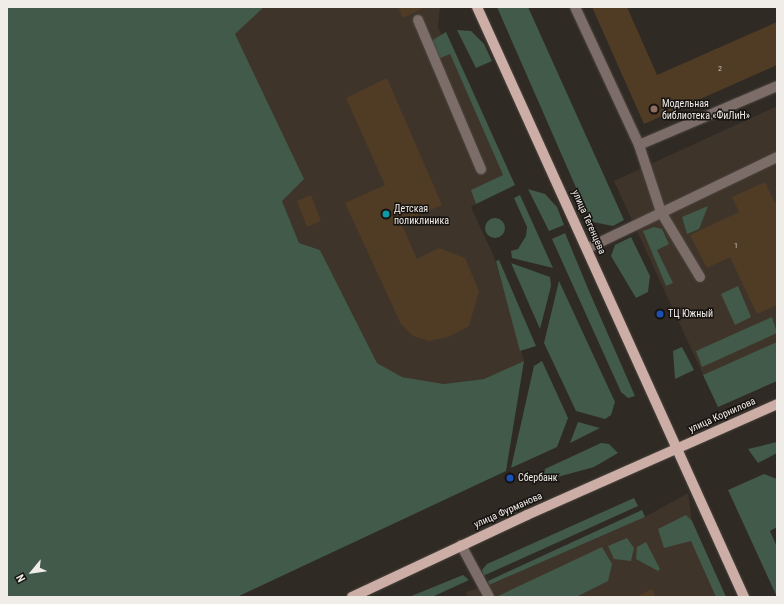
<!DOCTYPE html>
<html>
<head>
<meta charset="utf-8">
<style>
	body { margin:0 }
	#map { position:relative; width:784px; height:604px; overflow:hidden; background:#302a24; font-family:"Roboto Condensed",sans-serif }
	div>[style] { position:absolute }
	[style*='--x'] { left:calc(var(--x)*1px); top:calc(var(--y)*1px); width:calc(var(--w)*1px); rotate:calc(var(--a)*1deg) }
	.built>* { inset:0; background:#3f342a }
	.green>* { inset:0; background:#425a4a }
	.round { border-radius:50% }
	.building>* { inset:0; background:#503b25 }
	.roads { filter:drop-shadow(0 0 1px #4b453f) drop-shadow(0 0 1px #4b453f) }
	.minor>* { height:10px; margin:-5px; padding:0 5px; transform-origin:5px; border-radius:5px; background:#7c6d69 }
	.major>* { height:10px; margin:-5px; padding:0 5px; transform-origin:5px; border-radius:5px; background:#cdaea7 }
	.dots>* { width:11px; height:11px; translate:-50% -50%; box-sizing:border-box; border:2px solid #161310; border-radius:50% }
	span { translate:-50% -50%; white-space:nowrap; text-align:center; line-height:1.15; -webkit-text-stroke:3px #161310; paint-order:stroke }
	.number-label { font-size:8px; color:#c8c0b7 }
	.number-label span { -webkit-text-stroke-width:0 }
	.poi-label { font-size:10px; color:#f0ece8 }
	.left { translate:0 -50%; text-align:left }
	.street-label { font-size:10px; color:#f0ece8 }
	.frame { position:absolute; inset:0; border:8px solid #f0ece8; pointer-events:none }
	.north { position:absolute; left:12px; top:552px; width:40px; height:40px; -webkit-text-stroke:3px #161310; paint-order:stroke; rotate:241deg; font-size:11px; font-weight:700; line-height:16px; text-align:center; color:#f0ece8 }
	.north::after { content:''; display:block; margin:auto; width:14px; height:18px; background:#f0ece8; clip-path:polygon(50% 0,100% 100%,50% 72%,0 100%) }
</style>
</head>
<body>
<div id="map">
	<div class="built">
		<div style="clip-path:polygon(264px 7px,440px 7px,438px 27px,503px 175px,472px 190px,476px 204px,471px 207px,495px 259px,524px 361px,484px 379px,444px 384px,402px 377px,377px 363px,320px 250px,299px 243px,282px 201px,235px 34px)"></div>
		<div style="clip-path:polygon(777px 106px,777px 381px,718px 407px,614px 181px)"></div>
		<div style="clip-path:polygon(688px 493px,692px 521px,726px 597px,468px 597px,466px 592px,489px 585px,645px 517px)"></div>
	</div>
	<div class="green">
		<div style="clip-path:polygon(7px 7px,264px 7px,235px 34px,304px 179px,282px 201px,299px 243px,320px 250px,377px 363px,402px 377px,444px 384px,484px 379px,524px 361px,506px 471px,237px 597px,7px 597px)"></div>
		<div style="clip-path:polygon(497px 7px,528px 7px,624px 220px,613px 226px,593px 222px,588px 215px)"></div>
		<div style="clip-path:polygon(457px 30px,471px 31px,484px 44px,492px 61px,476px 68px)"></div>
		<div style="clip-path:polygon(446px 32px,515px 185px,476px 204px,471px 190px,503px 175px,450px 54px,431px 62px,431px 41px)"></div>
		<div style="clip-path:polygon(528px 189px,545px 194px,557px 207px,564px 225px,549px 231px)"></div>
		<div style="clip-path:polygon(520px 195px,553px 268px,512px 258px,511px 251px,518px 249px,526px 236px,527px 227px,514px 198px)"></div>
		<div style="clip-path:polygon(708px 206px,699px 229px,687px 234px,682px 217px)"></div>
		<div class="round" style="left:485px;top:218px;width:20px;height:20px"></div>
		<div style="clip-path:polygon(654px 227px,662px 229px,669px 244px,657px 250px,673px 283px,666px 286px,643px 231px)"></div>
		<div style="clip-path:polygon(565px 233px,589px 291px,635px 396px,628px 398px,621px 392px,552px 239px)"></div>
		<div style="clip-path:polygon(631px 237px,650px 276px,648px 292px,636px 298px,611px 256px,615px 245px)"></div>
		<div style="clip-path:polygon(499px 260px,536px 346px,520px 351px,496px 261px)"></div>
		<div style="clip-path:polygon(511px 263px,550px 277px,551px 286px,540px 329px)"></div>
		<div style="clip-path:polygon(559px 281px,615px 402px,611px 415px,605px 419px,576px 411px,544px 343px)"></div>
		<div style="clip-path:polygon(738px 286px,751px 317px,735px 325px,721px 294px)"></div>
		<div style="clip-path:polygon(772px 317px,777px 333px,702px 367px,696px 351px)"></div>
		<div style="clip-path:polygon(777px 342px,777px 381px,718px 407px,703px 375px)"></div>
		<div style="clip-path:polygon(682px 347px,694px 370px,675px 379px,673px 351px)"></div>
		<div style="clip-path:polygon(542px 361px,568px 418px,557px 447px,511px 468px,534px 366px)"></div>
		<div style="clip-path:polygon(578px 422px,600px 428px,570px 443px)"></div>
		<div style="clip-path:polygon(777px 442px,777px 453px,758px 463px,748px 449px)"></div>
		<div style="clip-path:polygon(601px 443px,609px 444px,618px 453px,594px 467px,543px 481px,545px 469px)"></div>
		<div style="clip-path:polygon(764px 474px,777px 479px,777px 527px,770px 531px,777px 547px,777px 597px,728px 490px)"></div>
		<div style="clip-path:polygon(634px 498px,638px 506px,483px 576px,482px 570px,487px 564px)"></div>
		<div style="clip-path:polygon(642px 510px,645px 517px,489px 585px,488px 581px)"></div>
		<div style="clip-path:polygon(686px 515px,692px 521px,726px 597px,716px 597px,691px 541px,664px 548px,658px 529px)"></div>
		<div style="clip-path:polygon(627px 538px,634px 548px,631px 561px,614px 559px,608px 546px)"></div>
		<div style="clip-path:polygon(646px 542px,660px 569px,658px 571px,636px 559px,637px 547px)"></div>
		<div style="clip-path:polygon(602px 547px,612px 564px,608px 581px,576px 597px,496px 597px)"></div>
		<div style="clip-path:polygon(463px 575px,469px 580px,432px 597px,409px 597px)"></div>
	</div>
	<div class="building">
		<div style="clip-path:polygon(398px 7px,425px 7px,403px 18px)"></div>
		<div style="clip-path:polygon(592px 7px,627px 7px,657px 75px,777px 22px,777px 65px,644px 124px)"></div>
		<div style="clip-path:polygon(387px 78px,442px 205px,401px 223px,417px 259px,439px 248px,465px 258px,479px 291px,469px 326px,448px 337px,429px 341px,413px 336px,401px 324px,345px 203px,385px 185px,346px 98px)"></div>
		<div style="clip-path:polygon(765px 182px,775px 203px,777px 201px,777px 305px,757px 314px,730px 257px,707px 268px,690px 235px,739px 212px,732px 197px)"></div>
		<div style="clip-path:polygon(311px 195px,321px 221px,307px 227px,297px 201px)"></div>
		<div style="clip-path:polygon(652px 589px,656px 597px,635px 597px)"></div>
	</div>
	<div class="roads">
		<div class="minor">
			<div style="--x:575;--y:7;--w:152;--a:65.1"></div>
			<div style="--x:418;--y:20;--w:162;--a:67.1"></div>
			<div style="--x:588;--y:248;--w:210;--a:-25.7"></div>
			<div style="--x:700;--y:277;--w:76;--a:-121"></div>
			<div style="--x:661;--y:212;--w:71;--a:-108.2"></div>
			<div style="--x:639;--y:145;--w:150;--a:-23.1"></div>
			<div style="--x:461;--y:545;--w:59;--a:61.7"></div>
		</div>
		<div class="major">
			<div style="--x:477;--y:7;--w:648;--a:65.65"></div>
			<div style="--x:352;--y:597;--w:193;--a:-25.1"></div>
			<div style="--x:527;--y:515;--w:274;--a:-23.9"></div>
		</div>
	</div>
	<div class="dots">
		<div style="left:654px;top:109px;background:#8d6e63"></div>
		<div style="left:386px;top:214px;background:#0f9aa8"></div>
		<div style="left:660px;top:314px;background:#1a4fb4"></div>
		<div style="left:510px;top:478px;background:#1a4fb4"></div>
	</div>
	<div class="number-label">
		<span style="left:720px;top:69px">2</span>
		<span style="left:736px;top:246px">1</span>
	</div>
	<div class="poi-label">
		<span class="left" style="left:662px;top:109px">Модельная<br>библиотека «ФиЛиН»</span>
		<span class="left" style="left:394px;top:214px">Детская<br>поликлиника</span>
		<span class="left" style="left:668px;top:314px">ТЦ Южный</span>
		<span class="left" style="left:518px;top:478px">Сбербанк</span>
	</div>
	<div class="street-label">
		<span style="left:589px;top:222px;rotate:66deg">улица Тегенцева</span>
		<span style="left:722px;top:415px;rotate:-24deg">улица Корнилова</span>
		<span style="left:508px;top:510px;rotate:-24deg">улица Фурманова</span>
	</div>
	<div class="frame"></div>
	<div class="north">N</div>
</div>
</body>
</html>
